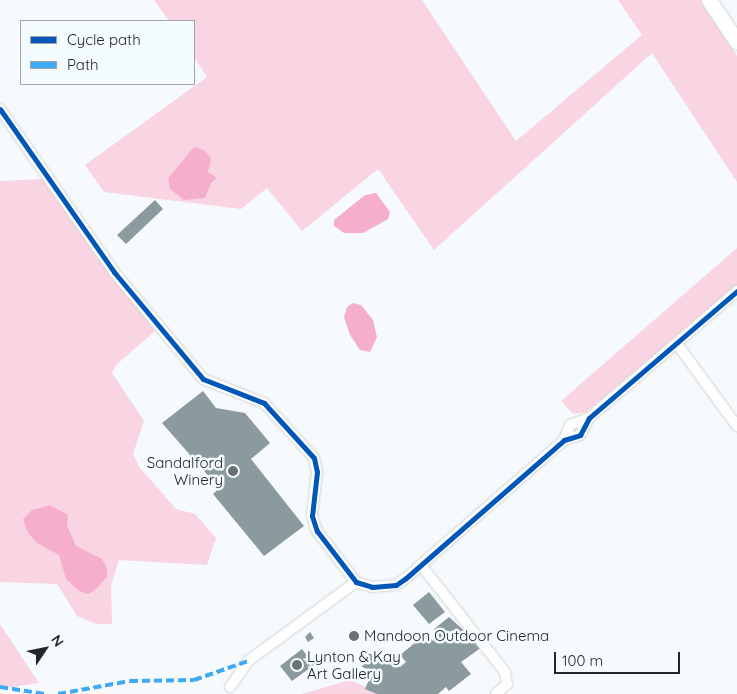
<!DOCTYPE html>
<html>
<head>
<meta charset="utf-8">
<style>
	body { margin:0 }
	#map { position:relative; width:737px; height:694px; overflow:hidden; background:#f6fafc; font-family:Quicksand,sans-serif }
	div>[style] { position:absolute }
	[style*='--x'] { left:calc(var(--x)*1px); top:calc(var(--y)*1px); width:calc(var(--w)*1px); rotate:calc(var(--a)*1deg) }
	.green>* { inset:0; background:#f9d4e2 }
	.water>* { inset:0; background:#f5afcb }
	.building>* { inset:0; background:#8a9a9f }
	.path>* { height:1px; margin-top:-0.5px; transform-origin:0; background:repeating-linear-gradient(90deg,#d8dada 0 1px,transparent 0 5px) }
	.roads { filter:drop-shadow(0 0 1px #d0d4d6) drop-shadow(0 0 1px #d0d4d6) }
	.minor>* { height:10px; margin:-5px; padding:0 5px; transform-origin:5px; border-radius:5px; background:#fefeff }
	.highway>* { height:15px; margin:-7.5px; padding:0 7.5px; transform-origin:7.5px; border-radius:7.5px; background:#fefeff }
	.quiet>* { height:4px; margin-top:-2px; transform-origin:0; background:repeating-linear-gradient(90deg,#3fa9f5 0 8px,transparent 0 12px) }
	.cycleway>* { height:5px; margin:-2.5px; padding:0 2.5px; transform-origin:2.5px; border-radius:2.5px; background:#0057b8 }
	.dots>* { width:14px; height:14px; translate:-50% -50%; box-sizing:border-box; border:2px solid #f4fbfe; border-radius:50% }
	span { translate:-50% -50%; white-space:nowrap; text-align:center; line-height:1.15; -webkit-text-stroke:5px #f4fbfe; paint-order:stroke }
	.poi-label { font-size:15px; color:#222628 }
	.right { translate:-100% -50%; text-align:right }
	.left { translate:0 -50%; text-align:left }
	.legend { position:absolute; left:20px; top:20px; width:175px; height:65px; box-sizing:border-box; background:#f4fbfe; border:1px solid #a0a6a8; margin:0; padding:6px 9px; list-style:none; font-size:15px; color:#222628 }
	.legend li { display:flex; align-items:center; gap:10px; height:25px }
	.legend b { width:25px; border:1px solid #a0a6a8 }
	.north { position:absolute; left:20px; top:624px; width:50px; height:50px; -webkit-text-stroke:4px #f4fbfe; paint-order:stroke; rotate:56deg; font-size:14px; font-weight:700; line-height:20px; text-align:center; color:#222628 }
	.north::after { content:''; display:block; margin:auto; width:18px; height:22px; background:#222628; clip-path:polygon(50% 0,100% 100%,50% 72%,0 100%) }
	.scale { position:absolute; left:554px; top:652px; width:126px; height:22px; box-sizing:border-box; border:2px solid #222628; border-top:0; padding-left:6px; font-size:15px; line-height:18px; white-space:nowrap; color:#222628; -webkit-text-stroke:4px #f4fbfe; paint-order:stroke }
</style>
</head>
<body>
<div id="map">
	<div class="green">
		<div style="clip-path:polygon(154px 0,422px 0,516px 141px,642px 35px,618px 0,701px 0,737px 56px,737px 182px,652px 53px,434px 250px,378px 169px,302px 231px,267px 188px,241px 209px,104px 192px,85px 165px,207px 77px,194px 57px,194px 21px,169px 21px)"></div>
		<div style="clip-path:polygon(42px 179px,155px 331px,116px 365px,112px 373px,144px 421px,133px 454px,140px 468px,176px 509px,195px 514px,216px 538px,207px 565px,119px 560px,111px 585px,112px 624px,96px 624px,77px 616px,57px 584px,0 582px,0 181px)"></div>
		<div style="clip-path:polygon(737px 248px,737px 286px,586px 412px,573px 414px,561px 401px)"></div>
		<div style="clip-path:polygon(0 624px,39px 683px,0 689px)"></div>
		<div style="clip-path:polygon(350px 680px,381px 694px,302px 694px)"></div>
	</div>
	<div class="water">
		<div style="clip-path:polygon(194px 147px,204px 150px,211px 159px,208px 172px,217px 178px,211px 183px,205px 198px,184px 200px,170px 189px,168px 178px)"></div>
		<div style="clip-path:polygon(376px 193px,390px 212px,388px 219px,363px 233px,344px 233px,334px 226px,334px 220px,365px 195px)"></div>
		<div style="clip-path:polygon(353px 303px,361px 305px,373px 320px,377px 337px,370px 352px,360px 350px,350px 335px,344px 317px,347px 307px)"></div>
		<div style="clip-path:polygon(50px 505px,68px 515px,67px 525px,76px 546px,102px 559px,107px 568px,107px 577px,94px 591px,87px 594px,79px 591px,66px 579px,59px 555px,37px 543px,28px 533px,23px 519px,32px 510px)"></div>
	</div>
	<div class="building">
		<div style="clip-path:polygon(155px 200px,163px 209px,126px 244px,117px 235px)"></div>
		<div style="clip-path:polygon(203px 391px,216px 408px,245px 413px,270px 443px,251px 459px,304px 526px,264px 556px,213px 494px,219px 488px,162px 423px)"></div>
		<div style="clip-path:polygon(429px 592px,445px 612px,429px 624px,413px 605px)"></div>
		<div style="clip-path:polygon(449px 617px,482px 647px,461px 662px,471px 674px,449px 691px,446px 687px,438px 694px,377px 694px,365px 689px,373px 671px,362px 667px,368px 653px,400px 667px,406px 662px,400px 655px,427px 633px,433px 641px,439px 636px,434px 629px)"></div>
		<div style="clip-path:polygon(310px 632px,314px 638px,308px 642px,305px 637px)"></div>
		<div style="clip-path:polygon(302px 649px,314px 665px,292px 681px,280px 666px)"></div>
	</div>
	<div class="path">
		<div style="--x:323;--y:694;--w:15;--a:-53"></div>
	</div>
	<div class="roads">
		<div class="minor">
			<div style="--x:0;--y:109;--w:199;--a:55"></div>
			<div style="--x:114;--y:272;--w:139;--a:50.2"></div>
			<div style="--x:203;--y:379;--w:66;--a:21.5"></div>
			<div style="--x:264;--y:403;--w:74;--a:47.7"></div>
			<div style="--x:314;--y:458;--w:14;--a:78"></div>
			<div style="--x:317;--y:472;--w:44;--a:96.5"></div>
			<div style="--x:312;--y:516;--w:16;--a:72"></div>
			<div style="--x:317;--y:531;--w:64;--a:52.6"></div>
			<div style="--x:356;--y:582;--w:17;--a:17"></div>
			<div style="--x:372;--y:587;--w:24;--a:-5"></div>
			<div style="--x:396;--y:585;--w:12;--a:-35"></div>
			<div style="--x:406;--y:578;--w:210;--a:-41.1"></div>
			<div style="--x:564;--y:440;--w:17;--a:-17"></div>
			<div style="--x:580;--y:435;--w:19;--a:-62"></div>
			<div style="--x:589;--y:418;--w:195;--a:-40.6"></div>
			<div style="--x:677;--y:344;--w:102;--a:53.8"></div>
			<div style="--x:564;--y:440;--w:16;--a:-68"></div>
			<div style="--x:570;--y:425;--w:20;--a:-20"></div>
			<div style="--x:421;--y:565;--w:136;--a:51.9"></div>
			<div style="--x:505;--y:672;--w:12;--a:81"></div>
			<div style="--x:507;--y:684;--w:15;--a:138"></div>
			<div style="--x:230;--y:687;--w:32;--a:-55"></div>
			<div style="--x:248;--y:661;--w:134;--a:-36.2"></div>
		</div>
		<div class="highway">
			<div style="--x:709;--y:0;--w:50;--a:56.3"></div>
		</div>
	</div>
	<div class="quiet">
		<div style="--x:0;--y:687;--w:47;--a:8.7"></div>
		<div style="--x:58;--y:694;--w:73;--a:-10.2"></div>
		<div style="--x:130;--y:681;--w:64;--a:-0.9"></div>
		<div style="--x:194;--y:680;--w:57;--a:-19.4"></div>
	</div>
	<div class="cycleway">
		<div style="--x:0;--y:109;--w:199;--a:55"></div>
		<div style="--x:114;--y:272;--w:139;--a:50.2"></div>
		<div style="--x:203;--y:379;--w:66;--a:21.5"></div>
		<div style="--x:264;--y:403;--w:74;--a:47.7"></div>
		<div style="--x:314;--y:458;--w:14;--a:78"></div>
		<div style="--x:317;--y:472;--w:44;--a:96.5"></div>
		<div style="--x:312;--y:516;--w:16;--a:72"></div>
		<div style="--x:317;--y:531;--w:64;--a:52.6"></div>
		<div style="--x:356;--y:582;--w:17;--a:17"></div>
		<div style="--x:372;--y:587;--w:24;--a:-5"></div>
		<div style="--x:396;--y:585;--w:12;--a:-35"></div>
		<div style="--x:406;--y:578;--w:210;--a:-41.1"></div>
		<div style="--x:564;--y:440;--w:17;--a:-17"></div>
		<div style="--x:580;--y:435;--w:19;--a:-62"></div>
		<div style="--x:589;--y:418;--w:195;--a:-40.6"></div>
	</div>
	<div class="dots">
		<div style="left:233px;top:471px;background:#6c7072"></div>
		<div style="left:354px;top:636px;background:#6c7072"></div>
		<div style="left:297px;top:665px;background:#6c7072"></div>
	</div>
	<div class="poi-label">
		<span class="right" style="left:223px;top:471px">Sandalford<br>Winery</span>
		<span class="left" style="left:364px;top:636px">Mandoon Outdoor Cinema</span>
		<span class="left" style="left:307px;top:665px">Lynton &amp; Kay<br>Art Gallery</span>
	</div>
	<ul class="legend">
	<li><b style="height:6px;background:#0057b8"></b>Cycle path</li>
	<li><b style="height:6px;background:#3fa9f5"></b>Path</li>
	</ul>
	<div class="north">N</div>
	<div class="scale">100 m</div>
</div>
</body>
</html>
